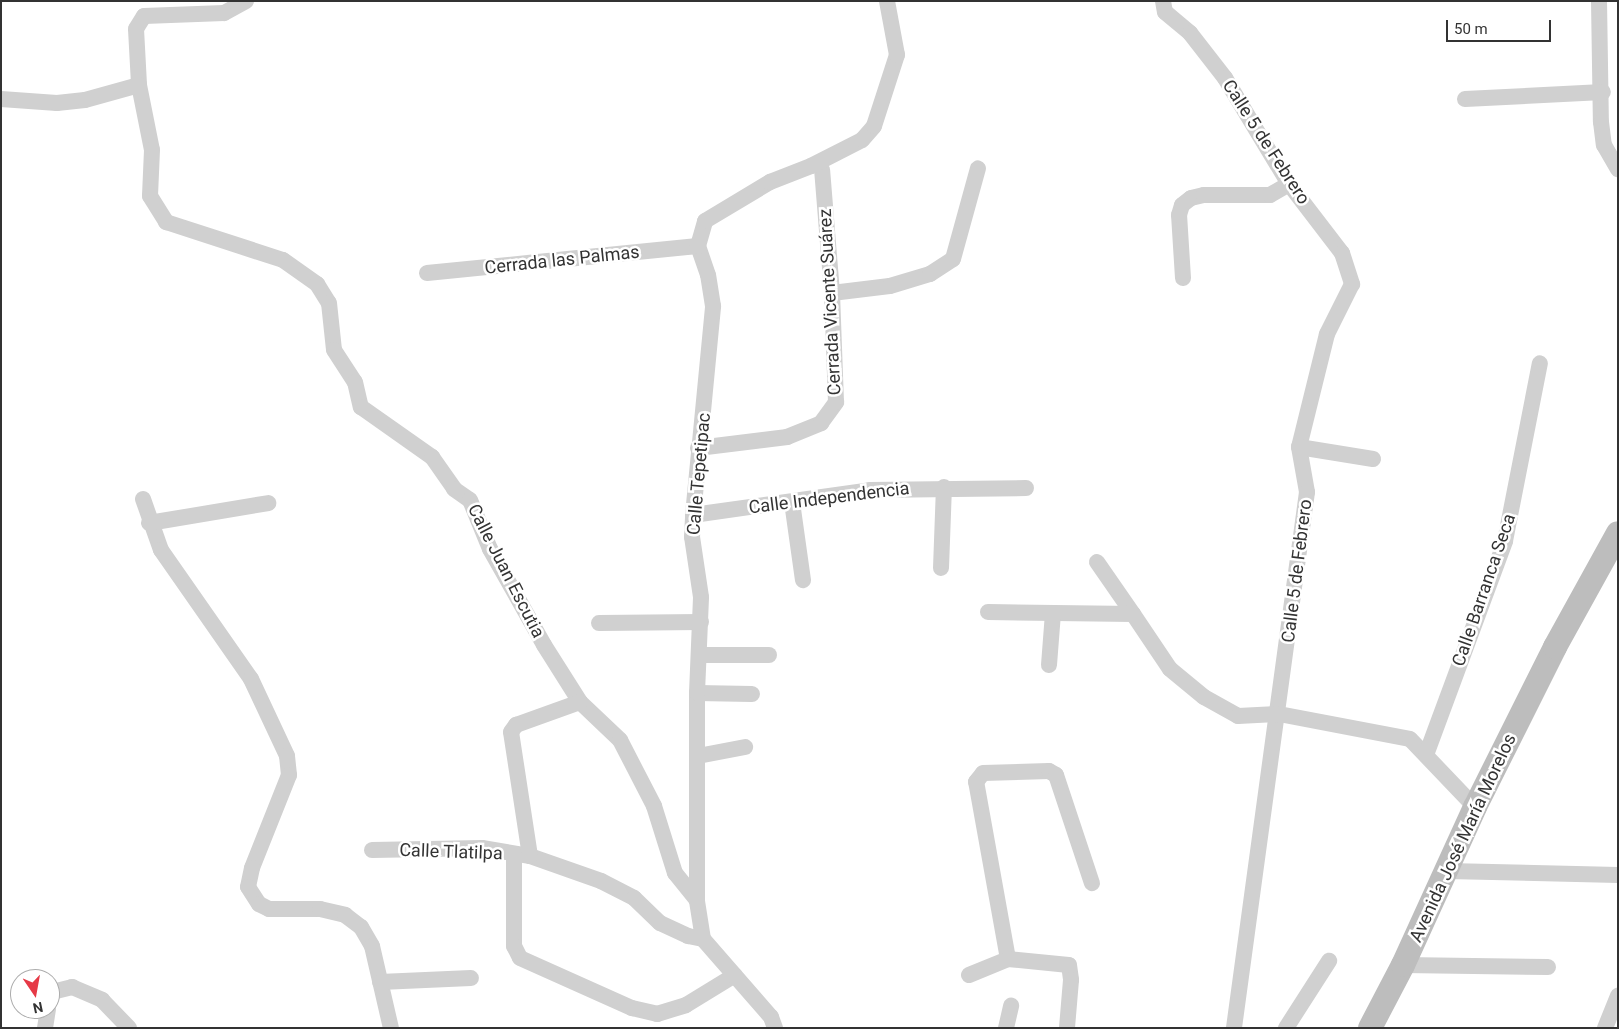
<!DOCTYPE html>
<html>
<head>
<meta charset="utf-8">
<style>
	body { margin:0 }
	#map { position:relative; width:1619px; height:1029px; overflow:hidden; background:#fff; font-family:Roboto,sans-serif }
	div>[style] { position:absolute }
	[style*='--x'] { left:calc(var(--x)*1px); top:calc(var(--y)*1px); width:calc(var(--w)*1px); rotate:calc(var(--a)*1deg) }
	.street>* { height:16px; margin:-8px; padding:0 8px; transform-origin:8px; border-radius:8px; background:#d0d0d0 }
	.secondary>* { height:24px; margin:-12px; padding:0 12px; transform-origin:12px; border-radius:12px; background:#bdbdbd }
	span { translate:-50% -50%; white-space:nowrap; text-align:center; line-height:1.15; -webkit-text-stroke:5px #fff; paint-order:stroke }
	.street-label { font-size:18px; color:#333 }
	.frame { position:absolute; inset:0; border:2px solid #333; pointer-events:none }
	.north { position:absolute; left:10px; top:969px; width:50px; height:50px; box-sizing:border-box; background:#fff; border:1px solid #adadad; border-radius:50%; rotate:168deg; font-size:14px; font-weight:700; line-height:20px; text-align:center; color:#333 }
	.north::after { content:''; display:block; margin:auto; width:18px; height:22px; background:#e63946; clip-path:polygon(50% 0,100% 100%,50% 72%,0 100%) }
	.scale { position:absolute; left:1446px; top:20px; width:105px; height:22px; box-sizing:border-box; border:2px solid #333; border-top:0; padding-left:6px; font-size:15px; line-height:18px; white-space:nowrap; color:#333; -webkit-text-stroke:4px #fff; paint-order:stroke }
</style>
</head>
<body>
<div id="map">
	<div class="street">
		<div style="--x:246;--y:1;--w:25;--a:151"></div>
		<div style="--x:224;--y:13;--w:80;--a:177.9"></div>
		<div style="--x:144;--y:16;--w:15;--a:122"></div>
		<div style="--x:136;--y:29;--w:56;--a:86.9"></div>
		<div style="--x:139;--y:85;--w:66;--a:78.7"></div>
		<div style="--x:152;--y:150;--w:46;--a:92.5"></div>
		<div style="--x:150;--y:196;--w:31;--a:58"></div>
		<div style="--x:166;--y:222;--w:123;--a:18"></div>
		<div style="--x:283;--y:260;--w:42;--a:35.2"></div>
		<div style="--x:317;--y:284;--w:22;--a:58"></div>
		<div style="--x:329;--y:303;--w:47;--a:83.9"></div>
		<div style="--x:334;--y:350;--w:38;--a:57"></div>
		<div style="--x:355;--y:382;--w:26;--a:77"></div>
		<div style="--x:361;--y:407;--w:87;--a:35.2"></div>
		<div style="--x:432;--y:457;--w:39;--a:55"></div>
		<div style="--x:454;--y:489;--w:19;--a:35"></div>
		<div style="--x:470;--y:500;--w:53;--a:67.8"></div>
		<div style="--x:490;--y:549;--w:110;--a:60.6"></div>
		<div style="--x:544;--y:645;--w:67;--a:57.7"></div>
		<div style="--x:580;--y:702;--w:55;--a:43.5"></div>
		<div style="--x:620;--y:740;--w:74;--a:62.7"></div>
		<div style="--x:654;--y:806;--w:70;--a:72.6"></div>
		<div style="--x:675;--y:873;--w:35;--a:51"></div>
		<div style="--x:1163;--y:1;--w:11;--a:80"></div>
		<div style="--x:1165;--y:12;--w:33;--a:40"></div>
		<div style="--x:1190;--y:33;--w:57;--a:52.1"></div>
		<div style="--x:1225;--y:78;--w:124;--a:58.9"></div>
		<div style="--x:1289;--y:184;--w:87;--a:52.5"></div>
		<div style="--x:1342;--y:253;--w:33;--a:72"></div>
		<div style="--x:1352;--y:284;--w:56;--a:116.6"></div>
		<div style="--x:1327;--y:334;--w:116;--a:103.9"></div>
		<div style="--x:1299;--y:447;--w:46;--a:79.9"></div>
		<div style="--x:1307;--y:492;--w:541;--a:97.76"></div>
		<div style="--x:1599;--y:1;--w:121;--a:89.1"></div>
		<div style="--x:1601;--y:122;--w:23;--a:83"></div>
		<div style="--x:1604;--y:145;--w:28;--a:60"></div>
		<div style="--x:1;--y:99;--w:56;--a:4.1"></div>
		<div style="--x:57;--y:103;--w:28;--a:-6"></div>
		<div style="--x:85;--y:100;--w:56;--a:-15.5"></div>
		<div style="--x:1465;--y:99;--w:138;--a:-2.9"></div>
		<div style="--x:427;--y:273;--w:272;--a:-5.7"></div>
		<div style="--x:1183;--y:278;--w:63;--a:-93.6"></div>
		<div style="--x:1179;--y:215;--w:10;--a:-73"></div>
		<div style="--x:1182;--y:205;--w:11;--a:-38"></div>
		<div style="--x:1191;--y:198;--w:13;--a:-13"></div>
		<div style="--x:1204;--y:195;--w:66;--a:0"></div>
		<div style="--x:1270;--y:195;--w:22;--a:-30"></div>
		<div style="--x:832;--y:293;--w:58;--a:-6.9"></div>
		<div style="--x:890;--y:286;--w:42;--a:-16.7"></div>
		<div style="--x:930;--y:274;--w:27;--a:-33"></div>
		<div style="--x:953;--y:259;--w:94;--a:-74.6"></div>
		<div style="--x:1299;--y:447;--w:75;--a:9.2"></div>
		<div style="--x:698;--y:448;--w:90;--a:-7"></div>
		<div style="--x:787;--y:437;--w:37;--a:-22"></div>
		<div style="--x:821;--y:423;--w:26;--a:-54"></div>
		<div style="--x:836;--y:402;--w:109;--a:-92.1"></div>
		<div style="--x:832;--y:293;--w:123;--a:-94.6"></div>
		<div style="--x:143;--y:499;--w:54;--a:70.6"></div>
		<div style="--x:161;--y:550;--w:157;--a:55.1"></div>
		<div style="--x:251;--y:679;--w:85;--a:64.9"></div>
		<div style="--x:287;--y:756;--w:19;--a:84"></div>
		<div style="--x:289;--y:775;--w:100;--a:111.7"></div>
		<div style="--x:252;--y:868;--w:19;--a:102"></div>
		<div style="--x:248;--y:887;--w:20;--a:57"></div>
		<div style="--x:259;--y:904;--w:11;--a:27"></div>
		<div style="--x:269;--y:909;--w:51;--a:0"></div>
		<div style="--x:320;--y:909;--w:26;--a:13"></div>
		<div style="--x:345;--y:915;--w:20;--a:37"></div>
		<div style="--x:361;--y:927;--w:22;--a:60"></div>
		<div style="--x:372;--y:946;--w:84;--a:77"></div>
		<div style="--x:792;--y:502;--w:79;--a:82"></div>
		<div style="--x:693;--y:515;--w:179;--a:-8"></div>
		<div style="--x:870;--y:490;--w:156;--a:-0.7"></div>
		<div style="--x:149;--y:523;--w:121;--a:-9.5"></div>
		<div style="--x:1097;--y:562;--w:63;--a:55.3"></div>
		<div style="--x:941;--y:568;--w:81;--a:-87.9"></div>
		<div style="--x:988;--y:612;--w:145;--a:0.8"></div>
		<div style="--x:1133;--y:614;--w:66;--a:56.1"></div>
		<div style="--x:1170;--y:669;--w:44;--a:39.5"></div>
		<div style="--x:1204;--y:697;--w:39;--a:29"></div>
		<div style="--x:1238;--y:716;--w:41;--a:-2.8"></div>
		<div style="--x:1279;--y:714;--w:133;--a:10.8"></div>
		<div style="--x:1410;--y:739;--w:94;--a:46.3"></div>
		<div style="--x:599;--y:623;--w:102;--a:-0.6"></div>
		<div style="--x:701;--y:655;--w:68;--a:0"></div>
		<div style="--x:1049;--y:665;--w:52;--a:-85.6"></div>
		<div style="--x:697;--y:693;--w:55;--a:1"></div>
		<div style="--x:1426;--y:755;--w:228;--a:-69.7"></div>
		<div style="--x:1505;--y:541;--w:181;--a:-78.9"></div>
		<div style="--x:698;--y:756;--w:48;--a:-10.8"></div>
		<div style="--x:372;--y:850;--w:110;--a:-1"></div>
		<div style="--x:482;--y:848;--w:49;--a:9.5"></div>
		<div style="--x:530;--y:856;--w:75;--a:19.4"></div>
		<div style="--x:601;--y:881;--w:37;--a:27"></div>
		<div style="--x:634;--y:898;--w:36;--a:44"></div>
		<div style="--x:660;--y:923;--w:31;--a:25"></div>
		<div style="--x:688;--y:936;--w:15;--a:11"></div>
		<div style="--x:514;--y:854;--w:92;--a:90"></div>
		<div style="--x:514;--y:946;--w:13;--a:63"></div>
		<div style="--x:520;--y:958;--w:123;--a:24.1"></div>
		<div style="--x:632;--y:1008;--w:26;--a:13"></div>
		<div style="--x:657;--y:1014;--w:30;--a:-17"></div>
		<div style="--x:686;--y:1005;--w:57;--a:-31.5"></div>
		<div style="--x:530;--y:856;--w:125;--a:-98.7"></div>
		<div style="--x:511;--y:732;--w:9;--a:-54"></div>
		<div style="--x:516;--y:725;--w:68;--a:-19.8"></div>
		<div style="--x:1447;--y:871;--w:171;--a:1.3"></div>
		<div style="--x:1008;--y:959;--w:180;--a:-100.2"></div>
		<div style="--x:976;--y:782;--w:11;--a:-52"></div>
		<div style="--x:983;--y:773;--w:66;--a:-1.7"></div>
		<div style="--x:1049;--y:771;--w:8;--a:30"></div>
		<div style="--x:1056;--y:775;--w:114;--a:71.6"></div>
		<div style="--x:1403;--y:965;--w:145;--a:0.8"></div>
		<div style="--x:969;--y:975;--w:42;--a:-22.3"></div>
		<div style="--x:1008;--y:959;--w:61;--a:5.6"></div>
		<div style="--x:1069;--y:965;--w:15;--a:82"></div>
		<div style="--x:1071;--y:980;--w:48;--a:94.8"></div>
		<div style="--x:380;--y:982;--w:91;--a:-2.5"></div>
		<div style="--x:50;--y:1000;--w:8;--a:-76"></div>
		<div style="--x:52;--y:992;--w:21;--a:-14"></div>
		<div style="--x:72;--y:987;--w:33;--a:23"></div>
		<div style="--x:102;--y:1000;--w:39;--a:46"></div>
		<div style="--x:45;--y:1028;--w:19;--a:-81"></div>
		<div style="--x:775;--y:1028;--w:12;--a:-110"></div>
		<div style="--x:771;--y:1017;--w:103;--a:-131.1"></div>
		<div style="--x:703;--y:939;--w:39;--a:-99"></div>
		<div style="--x:697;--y:900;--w:207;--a:-90"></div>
		<div style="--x:697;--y:693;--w:96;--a:-87.6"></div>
		<div style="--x:701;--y:597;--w:61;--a:-98.5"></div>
		<div style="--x:692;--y:537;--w:22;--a:-87"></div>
		<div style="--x:693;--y:515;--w:210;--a:-84.5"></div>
		<div style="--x:713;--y:306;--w:31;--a:-99"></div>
		<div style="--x:708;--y:275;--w:31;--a:-109"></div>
		<div style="--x:698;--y:246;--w:26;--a:-74"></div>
		<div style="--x:705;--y:221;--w:76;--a:-31"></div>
		<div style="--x:770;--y:182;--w:44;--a:-21.3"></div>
		<div style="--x:811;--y:166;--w:57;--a:-27"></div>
		<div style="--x:862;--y:140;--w:18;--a:-49"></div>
		<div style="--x:874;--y:126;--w:75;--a:-72.1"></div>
		<div style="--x:897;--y:55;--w:55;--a:-100.5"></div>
		<div style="--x:1006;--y:1028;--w:23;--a:-77"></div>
		<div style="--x:1286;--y:1028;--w:80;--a:-57.3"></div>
		<div style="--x:1605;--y:1028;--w:35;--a:-68"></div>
	</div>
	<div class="secondary">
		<div style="--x:1370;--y:1028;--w:71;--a:-62.4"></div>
		<div style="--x:1403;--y:965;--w:174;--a:-65.5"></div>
		<div style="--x:1475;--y:807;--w:179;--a:-63.4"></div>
		<div style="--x:1555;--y:647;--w:130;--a:-61.1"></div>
	</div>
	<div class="street-label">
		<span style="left:1266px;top:142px;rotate:57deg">Calle 5 de Febrero</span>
		<span style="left:562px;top:260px;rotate:-6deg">Cerrada las Palmas</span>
		<span style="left:830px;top:302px;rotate:-93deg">Cerrada Vicente Suárez</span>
		<span style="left:699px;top:474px;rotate:-85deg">Calle Tepetipac</span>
		<span style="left:829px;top:498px;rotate:-7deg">Calle Independencia</span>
		<span style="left:506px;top:571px;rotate:63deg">Calle Juan Escutia</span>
		<span style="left:1297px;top:571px;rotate:-83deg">Calle 5 de Febrero</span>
		<span style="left:1484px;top:590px;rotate:-71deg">Calle Barranca Seca</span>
		<span style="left:1463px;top:838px;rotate:-65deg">Avenida José María Morelos</span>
		<span style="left:451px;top:852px;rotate:2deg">Calle Tlatilpa</span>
	</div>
	<div class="frame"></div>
	<div class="north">N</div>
	<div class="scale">50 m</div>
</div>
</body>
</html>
